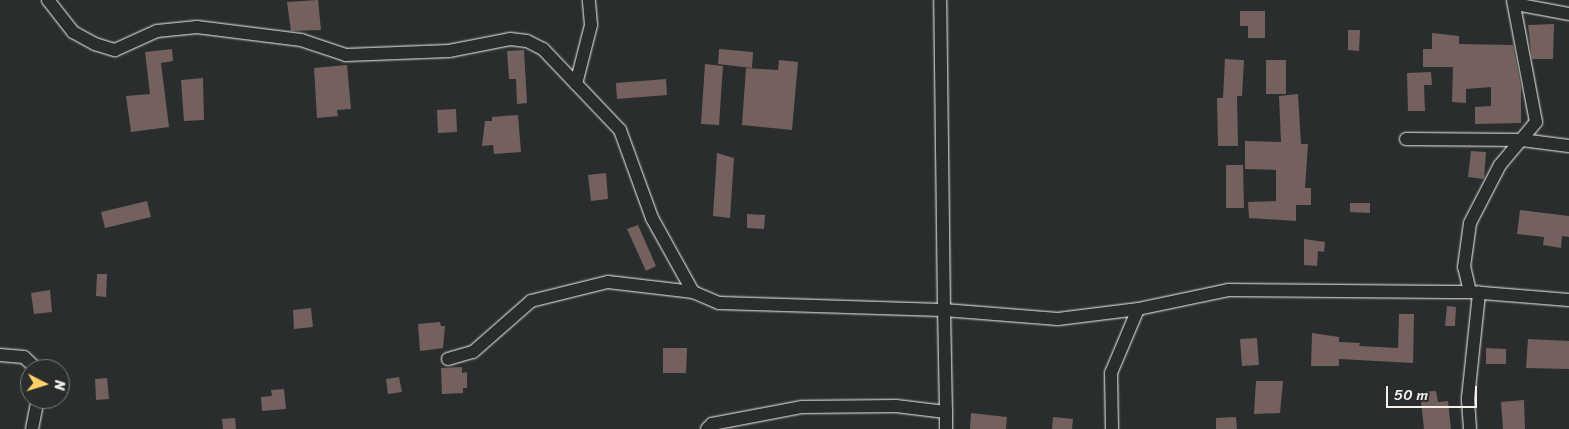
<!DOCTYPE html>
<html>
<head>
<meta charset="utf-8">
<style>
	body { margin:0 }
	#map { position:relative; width:1569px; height:429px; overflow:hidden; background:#2a2d2e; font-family:Sriracha,sans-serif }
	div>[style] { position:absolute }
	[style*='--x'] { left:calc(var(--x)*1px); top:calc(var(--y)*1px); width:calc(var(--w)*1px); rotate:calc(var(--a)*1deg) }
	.building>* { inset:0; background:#74615e }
	.roads { filter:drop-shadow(0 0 1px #f4f1e8) drop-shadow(0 0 1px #f4f1e8) }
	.street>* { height:12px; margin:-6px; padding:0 6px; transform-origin:6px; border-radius:6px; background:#2a2d2e }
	span { translate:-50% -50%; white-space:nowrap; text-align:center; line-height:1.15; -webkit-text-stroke:4.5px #2a2d2e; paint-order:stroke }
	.north { position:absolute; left:20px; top:359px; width:50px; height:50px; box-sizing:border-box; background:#2a2d2e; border:1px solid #7b7b78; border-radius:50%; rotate:95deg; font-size:14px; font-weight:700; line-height:20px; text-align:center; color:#f4f1e8 }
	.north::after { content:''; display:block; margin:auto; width:18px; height:22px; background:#ffd166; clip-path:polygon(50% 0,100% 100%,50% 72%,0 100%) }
	.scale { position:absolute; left:1386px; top:386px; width:91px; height:22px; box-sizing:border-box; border:2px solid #f4f1e8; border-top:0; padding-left:6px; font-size:15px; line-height:18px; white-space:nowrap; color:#f4f1e8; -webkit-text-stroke:4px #2a2d2e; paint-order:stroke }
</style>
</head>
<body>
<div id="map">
	<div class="building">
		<div style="clip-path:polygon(318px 0,321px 30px,291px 31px,287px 2px)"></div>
		<div style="clip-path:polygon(1240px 11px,1265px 11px,1265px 38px,1248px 38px,1248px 26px,1240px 26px)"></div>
		<div style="clip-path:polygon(1554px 24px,1553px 59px,1532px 59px,1528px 25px)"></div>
		<div style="clip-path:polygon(1348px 30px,1360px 30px,1359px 51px,1348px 50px)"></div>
		<div style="clip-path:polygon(1432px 33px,1459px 36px,1459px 44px,1513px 45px,1521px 87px,1521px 123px,1475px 124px,1475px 107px,1491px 106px,1491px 87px,1466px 89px,1466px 103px,1452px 102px,1453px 67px,1423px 67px,1423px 49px,1432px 49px)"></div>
		<div style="clip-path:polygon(172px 49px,173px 61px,161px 63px,169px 127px,131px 132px,126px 96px,150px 94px,145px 52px)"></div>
		<div style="clip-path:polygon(719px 49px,753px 52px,752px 68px,718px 64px)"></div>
		<div style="clip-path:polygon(524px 50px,527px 103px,517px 104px,516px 79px,509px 79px,507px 51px)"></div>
		<div style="clip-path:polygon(1225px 59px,1244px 60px,1242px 96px,1237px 96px,1238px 146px,1218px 146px,1217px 98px,1223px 98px)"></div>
		<div style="clip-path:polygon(779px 60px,798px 62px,792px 130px,742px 125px,746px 68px,778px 70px)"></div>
		<div style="clip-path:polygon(1266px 60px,1286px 60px,1286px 94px,1266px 94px)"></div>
		<div style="clip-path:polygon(705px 64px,723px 66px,719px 125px,701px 124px)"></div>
		<div style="clip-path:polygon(347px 65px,351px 109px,337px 110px,338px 116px,317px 118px,314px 68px)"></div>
		<div style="clip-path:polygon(1431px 72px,1432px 85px,1424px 85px,1425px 111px,1408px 111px,1407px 73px)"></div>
		<div style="clip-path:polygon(203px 78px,204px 120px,184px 121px,181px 80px)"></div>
		<div style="clip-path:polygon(666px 79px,667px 95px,617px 99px,616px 83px)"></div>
		<div style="clip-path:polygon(1298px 94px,1301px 144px,1308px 144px,1305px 188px,1311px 188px,1311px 205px,1296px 205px,1296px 221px,1249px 218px,1248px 202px,1276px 201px,1276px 170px,1245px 169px,1245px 141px,1281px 142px,1279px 96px)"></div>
		<div style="clip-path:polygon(456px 109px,457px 132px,438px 133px,437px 110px)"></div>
		<div style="clip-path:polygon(518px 115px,521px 152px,494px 154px,493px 145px,482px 146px,485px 121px,492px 121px,492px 117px)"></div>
		<div style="clip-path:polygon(1471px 151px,1486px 152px,1484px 179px,1468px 177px)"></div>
		<div style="clip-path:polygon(717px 153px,734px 158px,730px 218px,713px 216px)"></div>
		<div style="clip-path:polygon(1226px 165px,1243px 165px,1244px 208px,1226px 208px)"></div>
		<div style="clip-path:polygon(606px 173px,608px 199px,591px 201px,588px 175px)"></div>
		<div style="clip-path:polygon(147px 201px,151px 217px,105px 228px,101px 212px)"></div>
		<div style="clip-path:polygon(1350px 203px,1370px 203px,1370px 213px,1350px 212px)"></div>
		<div style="clip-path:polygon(1520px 210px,1569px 216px,1569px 237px,1562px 236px,1561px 248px,1543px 245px,1544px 237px,1517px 234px)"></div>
		<div style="clip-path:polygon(747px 214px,765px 215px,764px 229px,747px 228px)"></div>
		<div style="clip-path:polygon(638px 225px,656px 266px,646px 271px,627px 229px)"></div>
		<div style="clip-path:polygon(1304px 239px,1325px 242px,1324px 252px,1318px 251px,1317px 266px,1304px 265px)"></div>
		<div style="clip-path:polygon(97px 274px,107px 274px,106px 297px,96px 296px)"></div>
		<div style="clip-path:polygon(50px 290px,52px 312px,34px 314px,31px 293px)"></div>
		<div style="clip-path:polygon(1447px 306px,1456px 307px,1455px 326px,1445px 326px)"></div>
		<div style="clip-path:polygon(311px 308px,313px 327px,294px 329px,293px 310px)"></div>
		<div style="clip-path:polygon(1399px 314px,1414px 314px,1413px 363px,1339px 359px,1339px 366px,1311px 366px,1312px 333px,1339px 337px,1339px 342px,1360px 343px,1359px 346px,1398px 348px)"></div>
		<div style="clip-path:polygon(440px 322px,441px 326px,445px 326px,443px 348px,420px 351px,418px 324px)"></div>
		<div style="clip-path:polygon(1257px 338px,1259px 365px,1242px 366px,1240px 339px)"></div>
		<div style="clip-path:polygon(1528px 339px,1569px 341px,1569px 369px,1526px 368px)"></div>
		<div style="clip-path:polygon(663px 348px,687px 348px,686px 373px,663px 373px)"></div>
		<div style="clip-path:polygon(1486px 348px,1506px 349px,1506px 364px,1486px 364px)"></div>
		<div style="clip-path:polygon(462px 367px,462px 373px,467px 372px,467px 388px,463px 388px,463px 393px,442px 394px,441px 368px)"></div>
		<div style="clip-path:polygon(399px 377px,402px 392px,388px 394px,386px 379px)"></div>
		<div style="clip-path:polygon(107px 378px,109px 399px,96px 400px,95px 379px)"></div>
		<div style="clip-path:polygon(1256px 381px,1283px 381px,1280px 413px,1254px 414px)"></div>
		<div style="clip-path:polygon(284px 389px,286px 409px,262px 411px,261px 397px,272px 396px,271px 390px)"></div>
		<div style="clip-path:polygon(1436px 391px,1438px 402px,1448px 401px,1451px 429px,1424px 429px,1420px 392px)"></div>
		<div style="clip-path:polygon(1524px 400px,1525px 429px,1503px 429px,1501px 402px)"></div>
		<div style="clip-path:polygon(971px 413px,1007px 417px,1006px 429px,970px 429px)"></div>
		<div style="clip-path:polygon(1053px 417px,1073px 419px,1072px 429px,1052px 429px)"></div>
		<div style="clip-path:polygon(1236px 417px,1237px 429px,1216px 429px,1216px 418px)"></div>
		<div style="clip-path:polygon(235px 418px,236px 429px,223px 429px,222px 419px)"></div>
	</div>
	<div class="roads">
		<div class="street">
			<div style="--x:48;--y:0;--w:41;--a:52"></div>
			<div style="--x:73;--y:32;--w:25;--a:29"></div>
			<div style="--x:95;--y:44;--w:21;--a:17"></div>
			<div style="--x:115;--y:50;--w:46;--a:-24.3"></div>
			<div style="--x:157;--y:31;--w:40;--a:-5.7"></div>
			<div style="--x:197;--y:27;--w:105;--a:7.1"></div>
			<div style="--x:301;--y:40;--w:47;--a:18.4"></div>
			<div style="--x:346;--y:55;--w:103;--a:-2.2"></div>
			<div style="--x:449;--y:51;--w:62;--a:-11.1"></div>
			<div style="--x:510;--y:39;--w:17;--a:7"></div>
			<div style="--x:527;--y:41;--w:18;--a:27"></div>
			<div style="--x:543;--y:49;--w:112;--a:46.5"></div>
			<div style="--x:620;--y:130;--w:94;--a:70"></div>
			<div style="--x:652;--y:218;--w:85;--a:61"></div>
			<div style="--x:693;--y:292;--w:28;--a:23"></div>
			<div style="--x:719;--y:303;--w:225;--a:1.8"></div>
			<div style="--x:944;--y:310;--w:310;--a:-90.7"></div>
			<div style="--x:1515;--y:4;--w:55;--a:10.5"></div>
			<div style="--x:576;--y:84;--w:61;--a:-75.7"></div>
			<div style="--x:591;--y:25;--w:25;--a:-95"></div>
			<div style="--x:1406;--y:139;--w:116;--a:0.5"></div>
			<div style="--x:1522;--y:140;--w:47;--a:7.3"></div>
			<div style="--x:1470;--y:292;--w:26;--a:-103"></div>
			<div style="--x:1464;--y:267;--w:44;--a:-82.2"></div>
			<div style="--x:1470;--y:223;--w:65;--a:-62.7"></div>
			<div style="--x:1500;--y:165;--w:56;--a:-50.1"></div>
			<div style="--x:1536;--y:122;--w:124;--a:-100.7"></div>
			<div style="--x:0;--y:355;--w:24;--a:5"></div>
			<div style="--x:24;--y:357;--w:18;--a:43"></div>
			<div style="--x:448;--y:359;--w:26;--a:-16"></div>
			<div style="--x:473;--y:352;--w:77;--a:-41.3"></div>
			<div style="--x:531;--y:301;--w:79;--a:-13.9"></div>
			<div style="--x:608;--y:282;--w:86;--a:6.7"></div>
			<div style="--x:946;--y:412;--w:17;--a:90"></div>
			<div style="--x:32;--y:429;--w:31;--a:-79"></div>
			<div style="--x:707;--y:429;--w:7;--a:-45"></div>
			<div style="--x:712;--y:424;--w:92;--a:-10.7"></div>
			<div style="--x:802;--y:407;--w:94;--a:-0.6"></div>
			<div style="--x:896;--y:406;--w:50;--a:6.8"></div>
			<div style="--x:946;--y:412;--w:102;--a:-91.1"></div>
			<div style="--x:944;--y:310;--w:114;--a:4.5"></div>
			<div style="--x:1058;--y:319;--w:81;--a:-7.1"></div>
			<div style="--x:1138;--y:309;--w:92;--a:-11.9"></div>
			<div style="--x:1228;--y:290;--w:242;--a:0.5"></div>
			<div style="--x:1470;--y:292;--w:99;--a:4.6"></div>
			<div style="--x:1112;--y:429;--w:56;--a:-91"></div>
			<div style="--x:1111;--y:373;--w:69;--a:-67.1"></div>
			<div style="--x:1470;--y:429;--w:31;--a:-94"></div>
			<div style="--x:1468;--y:398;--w:106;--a:-84"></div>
		</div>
	</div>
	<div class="north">N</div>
	<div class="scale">50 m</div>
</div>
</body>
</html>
